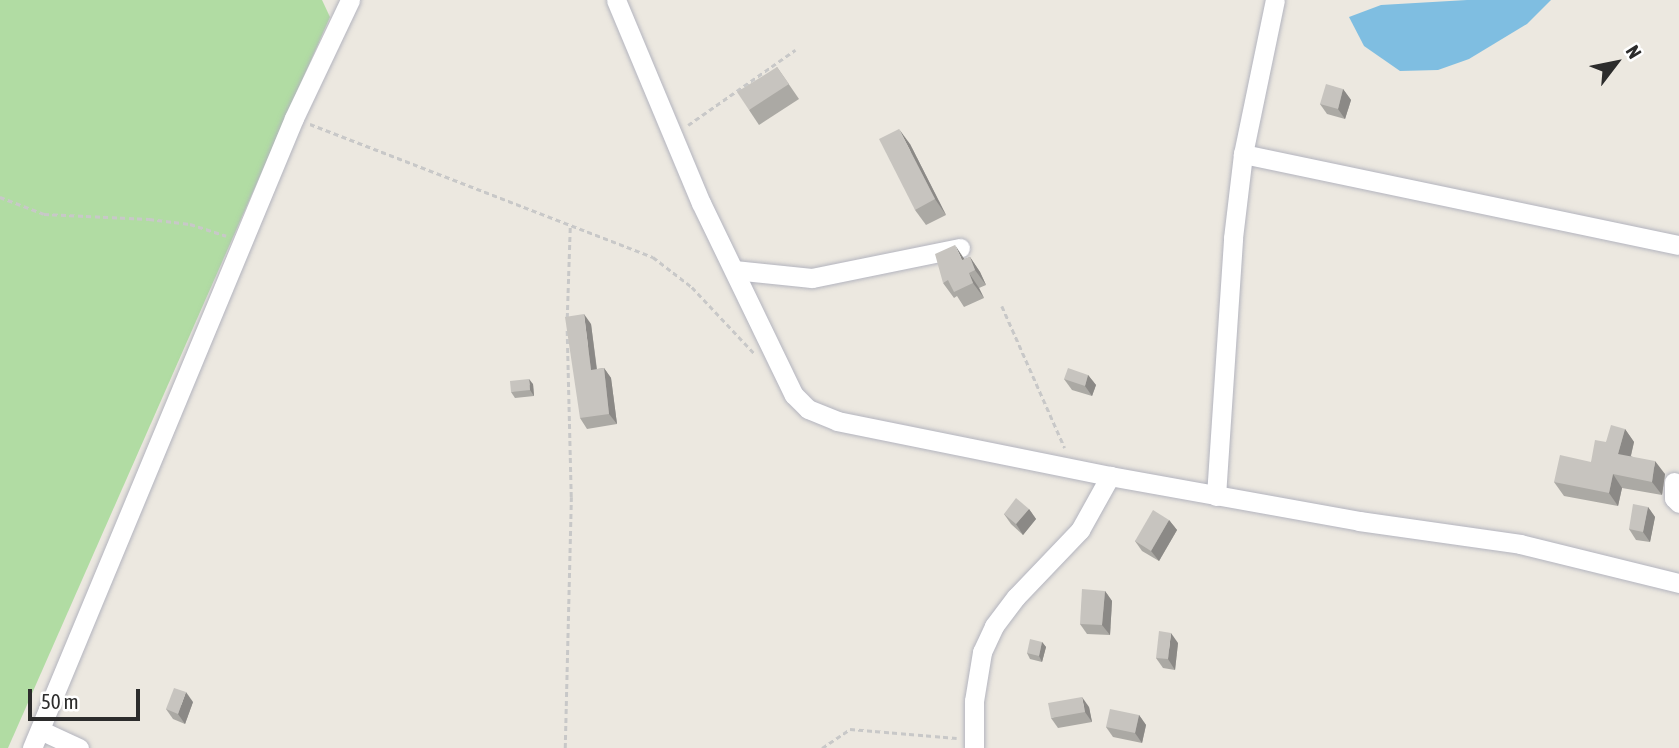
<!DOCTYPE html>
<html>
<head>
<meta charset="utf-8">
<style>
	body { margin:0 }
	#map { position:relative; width:1679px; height:748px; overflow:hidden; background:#ece8e0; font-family:"Asap Condensed",sans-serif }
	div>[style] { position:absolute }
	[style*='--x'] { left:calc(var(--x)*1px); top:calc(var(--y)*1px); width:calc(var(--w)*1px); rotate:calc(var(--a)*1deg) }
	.green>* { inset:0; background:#b1dca3 }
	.water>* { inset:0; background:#7fbee1 }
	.path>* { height:2.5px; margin-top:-1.25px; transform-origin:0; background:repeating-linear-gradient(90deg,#c8c8c8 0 5px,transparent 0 8.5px) }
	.roads { filter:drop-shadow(0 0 2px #b3b4be) drop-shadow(0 0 2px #b3b4be) }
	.minor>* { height:19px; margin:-9.5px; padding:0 9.5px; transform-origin:9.5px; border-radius:9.5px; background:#fff }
	.wall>* { inset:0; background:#aba9a4 }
	.shaded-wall>* { inset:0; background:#8b8986 }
	.building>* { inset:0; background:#c7c4bf }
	span { translate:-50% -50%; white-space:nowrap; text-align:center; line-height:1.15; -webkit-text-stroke:5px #fff; paint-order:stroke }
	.north { position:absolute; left:1581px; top:28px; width:70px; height:70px; -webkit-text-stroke:5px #fff; paint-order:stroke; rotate:58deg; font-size:19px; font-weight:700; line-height:28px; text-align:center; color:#2c2c2c }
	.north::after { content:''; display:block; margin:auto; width:24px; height:32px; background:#2c2c2c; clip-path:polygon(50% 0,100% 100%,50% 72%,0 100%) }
	.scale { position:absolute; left:28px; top:689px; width:112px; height:32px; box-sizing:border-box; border:4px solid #2c2c2c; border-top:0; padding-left:9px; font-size:21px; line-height:24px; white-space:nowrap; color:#2c2c2c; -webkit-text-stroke:5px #fff; paint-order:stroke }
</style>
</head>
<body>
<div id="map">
	<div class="green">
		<div style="clip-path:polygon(0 0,322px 0,330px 17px,8px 748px,0 748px)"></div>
	</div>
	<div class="water">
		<div style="clip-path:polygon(1467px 0,1551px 0,1527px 24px,1469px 59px,1438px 70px,1400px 71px,1364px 46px,1349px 17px,1381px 5px)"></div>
	</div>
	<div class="path">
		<div style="--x:310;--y:124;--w:368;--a:21.2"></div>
		<div style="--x:653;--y:257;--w:49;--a:37.6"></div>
		<div style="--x:692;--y:287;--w:91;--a:46.8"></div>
		<div style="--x:688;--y:125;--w:131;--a:-35"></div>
		<div style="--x:0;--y:197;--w:47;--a:21.1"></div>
		<div style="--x:44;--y:214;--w:105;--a:2.7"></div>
		<div style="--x:149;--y:219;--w:41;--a:7"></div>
		<div style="--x:190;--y:224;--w:38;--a:18"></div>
		<div style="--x:1002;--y:306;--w:155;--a:66.1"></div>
		<div style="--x:567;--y:318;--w:91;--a:-88.1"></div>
		<div style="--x:565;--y:748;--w:251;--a:-88.6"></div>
		<div style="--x:571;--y:497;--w:169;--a:-91.4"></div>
		<div style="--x:822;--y:748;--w:34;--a:-34"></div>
		<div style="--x:850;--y:729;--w:107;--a:4.8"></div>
	</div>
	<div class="roads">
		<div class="minor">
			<div style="--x:616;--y:0;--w:220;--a:67.3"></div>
			<div style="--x:701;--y:203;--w:213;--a:64.2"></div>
			<div style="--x:794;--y:395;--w:20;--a:45"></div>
			<div style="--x:808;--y:409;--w:31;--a:22"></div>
			<div style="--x:837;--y:421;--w:278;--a:11.4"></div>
			<div style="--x:1110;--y:476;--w:253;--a:10.2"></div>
			<div style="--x:1359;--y:521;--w:163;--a:8.1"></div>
			<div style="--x:1520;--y:544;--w:164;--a:13.8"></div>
			<div style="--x:1243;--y:154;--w:445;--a:11.8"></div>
			<div style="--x:734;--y:270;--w:78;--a:5.9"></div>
			<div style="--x:812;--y:278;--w:151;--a:-11.5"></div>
			<div style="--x:1674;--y:482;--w:16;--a:90"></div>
			<div style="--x:1674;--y:498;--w:7;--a:45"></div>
			<div style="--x:1216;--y:496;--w:259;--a:-86.2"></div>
			<div style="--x:1233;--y:238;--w:85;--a:-83.2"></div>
			<div style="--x:1243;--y:154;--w:157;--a:-78.3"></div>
			<div style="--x:40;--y:730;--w:43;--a:24.8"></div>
			<div style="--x:32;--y:748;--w:682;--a:-67.42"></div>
			<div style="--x:294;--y:118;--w:131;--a:-64.6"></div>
			<div style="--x:974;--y:748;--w:47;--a:-90"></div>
			<div style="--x:974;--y:701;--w:50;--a:-80.7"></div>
			<div style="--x:982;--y:652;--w:29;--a:-65"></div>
			<div style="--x:994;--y:626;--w:36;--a:-53"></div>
			<div style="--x:1016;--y:597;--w:93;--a:-46.3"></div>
			<div style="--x:1080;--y:530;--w:62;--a:-60.9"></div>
		</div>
	</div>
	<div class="wall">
		<div style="clip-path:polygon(777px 67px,799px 99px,759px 125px,749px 110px)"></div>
		<div style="clip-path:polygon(1343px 89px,1351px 100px,1345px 119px,1327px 114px,1320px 104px)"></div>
		<div style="clip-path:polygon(910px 144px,946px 215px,926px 225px,915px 210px)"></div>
		<div style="clip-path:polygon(970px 257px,980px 272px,986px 285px,979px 288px,984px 298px,964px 307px,957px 296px,954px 298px,943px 283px,965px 259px)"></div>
		<div style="clip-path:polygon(591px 324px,597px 369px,604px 368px,611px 378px,617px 424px,587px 429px,580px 418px)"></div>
		<div style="clip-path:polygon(1088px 375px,1096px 385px,1092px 396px,1072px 390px,1064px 379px)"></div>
		<div style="clip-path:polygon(533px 384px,534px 396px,515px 398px,511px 392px)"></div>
		<div style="clip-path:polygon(1625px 429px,1634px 442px,1631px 456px,1665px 474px,1662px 495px,1622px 488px,1618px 506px,1564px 496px,1554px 482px,1591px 462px,1606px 442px)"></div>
		<div style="clip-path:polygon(1648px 507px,1655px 517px,1650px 542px,1636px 540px,1629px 529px)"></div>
		<div style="clip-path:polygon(1029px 509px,1036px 519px,1023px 535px,1011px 524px,1004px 514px)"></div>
		<div style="clip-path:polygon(1169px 520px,1177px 530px,1159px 561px,1142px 551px,1135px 541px)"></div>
		<div style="clip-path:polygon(1105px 591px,1112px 601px,1110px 635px,1087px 634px,1080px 624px)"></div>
		<div style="clip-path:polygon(1042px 642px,1046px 647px,1042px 662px,1030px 659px,1027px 653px)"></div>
		<div style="clip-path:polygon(1178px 643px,1175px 670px,1163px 668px,1156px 658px)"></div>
		<div style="clip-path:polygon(193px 702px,185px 724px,173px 719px,166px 709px)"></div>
		<div style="clip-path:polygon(1089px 707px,1092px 722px,1058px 728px,1051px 718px)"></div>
		<div style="clip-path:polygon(1139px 715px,1146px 725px,1142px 743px,1113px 737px,1106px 727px)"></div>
	</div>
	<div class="shaded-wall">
		<div style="clip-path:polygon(1343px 89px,1351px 100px,1345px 119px,1338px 109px)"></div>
		<div style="clip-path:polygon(899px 129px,910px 144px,946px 215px,935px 199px)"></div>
		<div style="clip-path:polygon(955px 245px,965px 260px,962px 260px)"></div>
		<div style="clip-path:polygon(970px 257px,980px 272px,986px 285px,975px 270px)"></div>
		<div style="clip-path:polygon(969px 273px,979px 288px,984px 298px,973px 283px)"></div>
		<div style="clip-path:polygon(584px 314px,591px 324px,598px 380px,591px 370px)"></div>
		<div style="clip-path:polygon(604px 368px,611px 378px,617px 424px,609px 414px)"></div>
		<div style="clip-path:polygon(1088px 375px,1096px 385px,1092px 396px,1085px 386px)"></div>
		<div style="clip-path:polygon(529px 379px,533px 384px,534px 396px,530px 390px)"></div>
		<div style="clip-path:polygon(1625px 429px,1634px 442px,1628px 467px,1618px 454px)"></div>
		<div style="clip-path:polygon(1655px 461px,1665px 474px,1662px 495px,1652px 482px)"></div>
		<div style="clip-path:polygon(1613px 474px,1622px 488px,1618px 506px,1609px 493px)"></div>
		<div style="clip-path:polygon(1648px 507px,1655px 517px,1650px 542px,1643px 532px)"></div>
		<div style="clip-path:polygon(1029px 509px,1036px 519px,1023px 535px,1016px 524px)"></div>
		<div style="clip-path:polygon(1169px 520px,1177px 530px,1159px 561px,1151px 551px)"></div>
		<div style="clip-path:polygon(1105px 591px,1112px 601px,1110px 635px,1102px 625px)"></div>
		<div style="clip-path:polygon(1171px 633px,1178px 643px,1175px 670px,1168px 659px)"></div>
		<div style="clip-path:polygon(1042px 642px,1046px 647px,1042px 662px,1039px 656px)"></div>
		<div style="clip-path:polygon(186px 692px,193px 702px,185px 724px,178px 714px)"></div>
		<div style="clip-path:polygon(1082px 697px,1089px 707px,1092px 722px,1085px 712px)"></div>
		<div style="clip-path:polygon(1139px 715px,1146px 725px,1142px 743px,1135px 733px)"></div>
	</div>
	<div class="building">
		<div style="clip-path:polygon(777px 67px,789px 84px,749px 110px,737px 92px)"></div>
		<div style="clip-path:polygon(1326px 84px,1343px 89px,1338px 109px,1320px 104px)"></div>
		<div style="clip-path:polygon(899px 129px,935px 199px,915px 210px,879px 139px)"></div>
		<div style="clip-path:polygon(955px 245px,962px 260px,970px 257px,975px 270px,969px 273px,973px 283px,954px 292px,948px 280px,943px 283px,935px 254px)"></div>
		<div style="clip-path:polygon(584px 314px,591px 370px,604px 368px,609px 414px,580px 418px,565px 317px)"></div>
		<div style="clip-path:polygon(1068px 368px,1088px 375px,1085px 386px,1064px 379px)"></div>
		<div style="clip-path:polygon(529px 379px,530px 390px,511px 392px,510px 381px)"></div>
		<div style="clip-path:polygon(1611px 425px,1625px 429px,1618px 454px,1655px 461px,1652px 482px,1613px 474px,1609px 493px,1554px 482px,1560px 455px,1591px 462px,1595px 440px,1606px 442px)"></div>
		<div style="clip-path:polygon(1016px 498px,1029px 509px,1016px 524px,1004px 514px)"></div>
		<div style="clip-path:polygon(1633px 504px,1648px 507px,1643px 532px,1629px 529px)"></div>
		<div style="clip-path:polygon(1153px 510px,1169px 520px,1151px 551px,1135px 541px)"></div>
		<div style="clip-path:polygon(1082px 589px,1105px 591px,1102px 625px,1080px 624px)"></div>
		<div style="clip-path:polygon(1159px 631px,1171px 633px,1168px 659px,1156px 658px)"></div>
		<div style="clip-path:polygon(1030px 639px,1042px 642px,1039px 656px,1027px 653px)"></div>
		<div style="clip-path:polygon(174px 688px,186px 692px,178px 714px,166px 709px)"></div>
		<div style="clip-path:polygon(1082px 697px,1085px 712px,1051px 718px,1048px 703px)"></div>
		<div style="clip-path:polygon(1110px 709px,1139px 715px,1135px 733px,1106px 727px)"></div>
	</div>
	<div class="north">N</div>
	<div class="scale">50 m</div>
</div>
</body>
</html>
